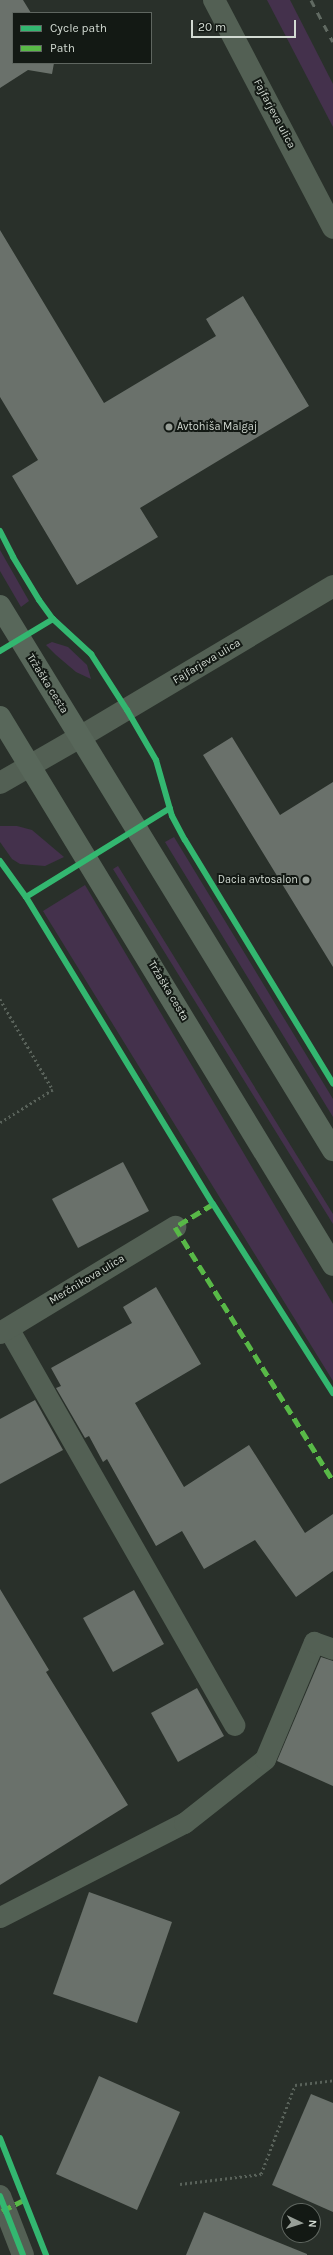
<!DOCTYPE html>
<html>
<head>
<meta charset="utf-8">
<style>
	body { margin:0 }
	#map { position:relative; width:333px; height:2255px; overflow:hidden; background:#29302a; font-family:Karla,sans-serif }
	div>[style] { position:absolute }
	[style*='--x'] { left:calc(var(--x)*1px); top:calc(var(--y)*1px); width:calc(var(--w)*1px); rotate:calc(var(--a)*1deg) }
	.green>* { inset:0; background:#44314c }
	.building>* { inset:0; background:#6a716b }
	.path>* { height:2.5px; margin-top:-1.25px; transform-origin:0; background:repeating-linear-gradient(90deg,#59625a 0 2px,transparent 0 5px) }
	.service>* { height:21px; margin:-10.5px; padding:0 10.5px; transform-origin:10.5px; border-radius:10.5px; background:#536054 }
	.minor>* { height:22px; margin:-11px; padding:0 11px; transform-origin:11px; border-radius:11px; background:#536054 }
	.tertiary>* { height:22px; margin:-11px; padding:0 11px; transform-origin:11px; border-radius:11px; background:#536054 }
	.primary>* { height:22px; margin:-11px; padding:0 11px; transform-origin:11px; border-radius:11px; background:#58675a }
	.rail>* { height:3px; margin-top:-1.5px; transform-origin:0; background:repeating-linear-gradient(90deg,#616a62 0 7px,transparent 0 14px) }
	.quiet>* { height:5px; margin-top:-2.5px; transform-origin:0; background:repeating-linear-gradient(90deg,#58b947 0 10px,transparent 0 15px) }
	.cycleway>* { height:6px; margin:-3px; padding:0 3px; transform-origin:3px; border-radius:3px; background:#33b770 }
	.dots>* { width:11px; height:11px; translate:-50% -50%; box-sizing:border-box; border:2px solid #131914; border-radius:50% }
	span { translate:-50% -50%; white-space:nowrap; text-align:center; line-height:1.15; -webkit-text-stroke:4px #131914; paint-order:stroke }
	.street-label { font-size:11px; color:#d2dad2 }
	.poi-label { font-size:11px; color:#d2dad2 }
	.left { translate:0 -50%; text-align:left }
	.right { translate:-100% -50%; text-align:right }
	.legend { position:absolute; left:12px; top:12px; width:140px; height:52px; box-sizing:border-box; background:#131914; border:1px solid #5f6660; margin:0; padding:5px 7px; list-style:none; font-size:12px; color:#d2dad2 }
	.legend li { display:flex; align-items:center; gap:8px; height:20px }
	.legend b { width:20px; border:1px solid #5f6660 }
	.north { position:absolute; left:281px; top:2203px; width:40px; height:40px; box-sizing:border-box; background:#131914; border:1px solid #5f6660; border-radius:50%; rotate:94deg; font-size:11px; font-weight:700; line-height:16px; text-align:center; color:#d2dad2 }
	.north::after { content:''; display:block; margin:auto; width:14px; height:18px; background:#979e97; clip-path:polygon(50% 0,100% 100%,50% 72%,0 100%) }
	.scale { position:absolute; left:191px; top:20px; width:105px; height:18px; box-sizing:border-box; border:2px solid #d2dad2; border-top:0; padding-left:5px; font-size:12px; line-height:14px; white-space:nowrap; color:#d2dad2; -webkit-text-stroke:3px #131914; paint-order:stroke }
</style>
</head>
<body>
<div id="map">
	<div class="green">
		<div style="clip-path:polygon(267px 0,290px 0,333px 84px,333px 127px)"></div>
		<div style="clip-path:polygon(0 550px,29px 601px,21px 607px,0 571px)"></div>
		<div style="clip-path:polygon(52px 642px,68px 647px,87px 665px,91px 679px,76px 672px,56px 655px,46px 645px)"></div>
		<div style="clip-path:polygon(0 826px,17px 826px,32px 830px,64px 857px,45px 866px,20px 864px,12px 859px,0 842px)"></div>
		<div style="clip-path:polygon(174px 837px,333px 1099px,333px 1117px,165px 842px)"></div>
		<div style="clip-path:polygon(118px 866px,333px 1214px,333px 1224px,113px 869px)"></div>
		<div style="clip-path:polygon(85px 885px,333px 1304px,333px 1381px,43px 911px)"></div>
	</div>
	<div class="building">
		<div style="clip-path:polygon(0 0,23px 0,31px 13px,13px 13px,13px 63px,54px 63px,52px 74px,28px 70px,0 88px)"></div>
		<div style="clip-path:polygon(0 230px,104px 403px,216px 336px,206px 319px,243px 296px,309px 406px,140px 508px,158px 537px,77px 585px,12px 476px,38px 460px,0 397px)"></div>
		<div style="clip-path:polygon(232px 737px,280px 815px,333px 782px,333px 967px,203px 755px)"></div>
		<div style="clip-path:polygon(123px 1162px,149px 1211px,78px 1248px,52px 1199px)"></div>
		<div style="clip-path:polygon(156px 1287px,201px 1364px,135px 1403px,184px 1487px,249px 1445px,305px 1533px,333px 1514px,333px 1571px,296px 1597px,255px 1540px,204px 1569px,182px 1531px,156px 1546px,107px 1459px,103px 1462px,89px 1436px,85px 1438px,56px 1388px,61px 1386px,51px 1368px,132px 1323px,123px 1307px)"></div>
		<div style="clip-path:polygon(35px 1400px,63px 1450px,0 1484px,0 1419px)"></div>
		<div style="clip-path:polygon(0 1589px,49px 1670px,46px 1672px,128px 1805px,0 1885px)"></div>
		<div style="clip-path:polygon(134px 1590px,164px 1644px,113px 1672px,83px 1618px)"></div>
		<div style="clip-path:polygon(321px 1657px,333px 1661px,333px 1786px,277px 1761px)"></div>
		<div style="clip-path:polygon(197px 1688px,224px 1736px,178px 1762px,151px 1713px)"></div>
		<div style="clip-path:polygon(89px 1892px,172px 1922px,137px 2023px,53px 1994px)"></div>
		<div style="clip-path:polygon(99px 2076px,180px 2112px,137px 2210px,56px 2174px)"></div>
		<div style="clip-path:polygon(311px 2094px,333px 2103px,333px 2212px,272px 2185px)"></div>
		<div style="clip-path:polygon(204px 2212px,307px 2254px,307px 2255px,186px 2255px)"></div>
	</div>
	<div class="path">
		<div style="--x:0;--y:999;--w:105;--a:59.8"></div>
		<div style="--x:53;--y:1090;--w:62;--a:148.1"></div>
		<div style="--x:180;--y:2184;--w:82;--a:-7"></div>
		<div style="--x:261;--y:2174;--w:95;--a:-69.1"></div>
		<div style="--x:295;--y:2085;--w:38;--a:-7"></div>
	</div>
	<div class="service">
		<div style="--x:8;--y:1328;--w:457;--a:60.3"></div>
		<div style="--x:0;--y:1917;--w:207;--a:-27.1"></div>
		<div style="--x:184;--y:1823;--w:103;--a:-38.3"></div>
		<div style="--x:265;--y:1759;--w:127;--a:-67.3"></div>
		<div style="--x:314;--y:1642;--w:20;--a:20"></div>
	</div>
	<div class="minor">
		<div style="--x:214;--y:0;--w:257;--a:62.4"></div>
		<div style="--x:80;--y:737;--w:295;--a:-30.8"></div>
		<div style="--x:0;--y:1333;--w:205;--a:-31.2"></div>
	</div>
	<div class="tertiary">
		<div style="--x:0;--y:783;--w:92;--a:-29.9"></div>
		<div style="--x:0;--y:2196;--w:63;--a:68.7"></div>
	</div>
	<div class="primary">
		<div style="--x:0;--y:606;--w:638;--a:58.53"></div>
		<div style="--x:0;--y:717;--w:641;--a:58.71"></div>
	</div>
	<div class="rail">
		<div style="--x:311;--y:0;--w:47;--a:62.4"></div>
	</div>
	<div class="quiet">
		<div style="--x:213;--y:1204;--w:44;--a:148.8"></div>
		<div style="--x:175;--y:1227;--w:299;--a:58.1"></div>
		<div style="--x:2;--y:2211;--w:25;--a:-27"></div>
	</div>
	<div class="cycleway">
		<div style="--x:0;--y:531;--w:29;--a:63"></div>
		<div style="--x:13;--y:557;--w:50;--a:58.8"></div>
		<div style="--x:39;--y:600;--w:24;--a:54"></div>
		<div style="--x:53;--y:619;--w:52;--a:42.6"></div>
		<div style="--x:91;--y:654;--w:67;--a:57.3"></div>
		<div style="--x:127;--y:710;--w:58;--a:59.9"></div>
		<div style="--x:156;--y:760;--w:58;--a:74.1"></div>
		<div style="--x:172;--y:816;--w:27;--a:62"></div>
		<div style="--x:185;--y:840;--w:285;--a:58.7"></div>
		<div style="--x:0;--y:651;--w:62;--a:-31.1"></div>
		<div style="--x:0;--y:861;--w:44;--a:54.2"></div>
		<div style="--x:26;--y:897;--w:359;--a:58.7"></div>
		<div style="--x:213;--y:1204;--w:224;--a:57.6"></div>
		<div style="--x:26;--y:897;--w:169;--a:-31.7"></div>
		<div style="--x:0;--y:2138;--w:126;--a:68.5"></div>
		<div style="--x:0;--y:2196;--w:63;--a:68.7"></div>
	</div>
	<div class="dots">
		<div style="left:169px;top:427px;background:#979e97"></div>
		<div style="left:306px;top:880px;background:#979e97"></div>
	</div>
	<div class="street-label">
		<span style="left:274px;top:114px;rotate:62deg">Fajfarjeva ulica</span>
		<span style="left:207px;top:662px;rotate:-31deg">Fajfarjeva ulica</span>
		<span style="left:47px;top:684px;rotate:58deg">Tržaška cesta</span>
		<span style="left:168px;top:991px;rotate:59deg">Tržaška cesta</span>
		<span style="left:87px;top:1280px;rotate:-31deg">Merčnikova ulica</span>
	</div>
	<div class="poi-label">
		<span class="left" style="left:177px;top:427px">Avtohiša Malgaj</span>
		<span class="right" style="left:298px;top:880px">Dacia avtosalon</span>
	</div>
	<ul class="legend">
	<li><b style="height:5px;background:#33b770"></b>Cycle path</li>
	<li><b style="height:5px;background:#58b947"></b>Path</li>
	</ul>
	<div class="north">N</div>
	<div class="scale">20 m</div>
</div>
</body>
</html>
